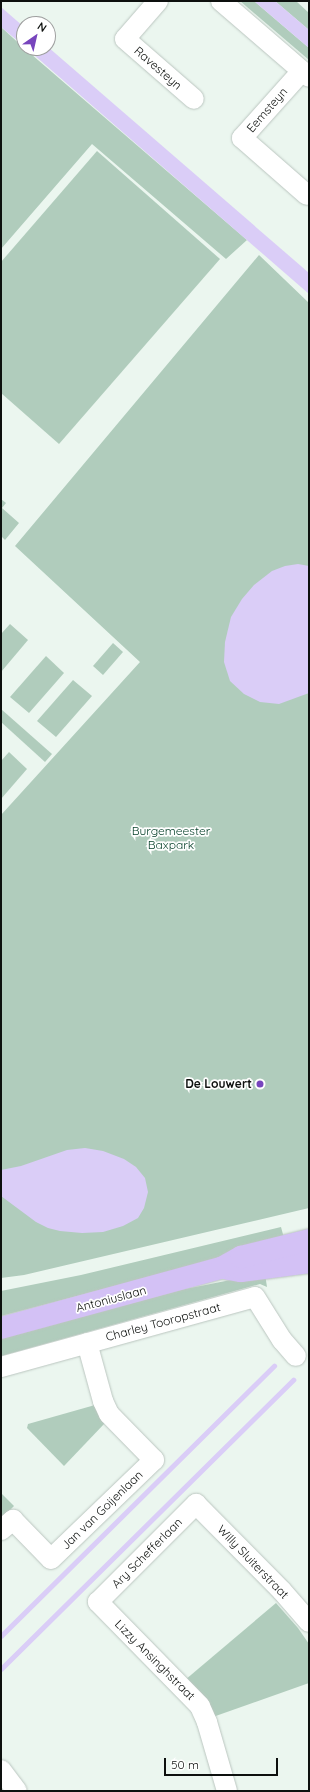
<!DOCTYPE html>
<html>
<head>
<meta charset="utf-8">
<style>
	body { margin:0 }
	#map { position:relative; width:310px; height:1792px; overflow:hidden; background:#ebf6ef; font-family:Quicksand,sans-serif }
	div>[style] { position:absolute }
	[style*='--x'] { left:calc(var(--x)*1px); top:calc(var(--y)*1px); width:calc(var(--w)*1px); rotate:calc(var(--a)*1deg) }
	.green>* { inset:0; background:#b0ccbc }
	.water>* { inset:0; background:#dacdf7 }
	.stream>* { height:4.5px; margin:-2.25px; padding:0 2.25px; transform-origin:2.25px; border-radius:2.25px; background:#dacdf7 }
	.roads { filter:drop-shadow(0 0 1px #bbc6c0) drop-shadow(0 0 1px #bbc6c0) }
	.minor>* { height:20px; margin:-10px; padding:0 10px; transform-origin:10px; border-radius:10px; background:#fff }
	.major>* { height:22px; margin:-11px; padding:0 11px; transform-origin:11px; border-radius:11px; background:#d3c1f5 }
	.dots>* { width:11px; height:11px; translate:-50% -50%; box-sizing:border-box; border:2px solid #fff; border-radius:50% }
	span { translate:-50% -50%; white-space:nowrap; text-align:center; line-height:1.15; -webkit-text-stroke:3.5px #fff; paint-order:stroke }
	.street-label { font-size:12px; color:#0d100e }
	.park-label { font-size:12px; color:#08422b }
	.poi-label { font-size:12px; color:#0d100e; font-weight:700 }
	.right { translate:-100% -50%; text-align:right }
	.frame { position:absolute; inset:0; border:2px solid #0d100e; pointer-events:none }
	.north { position:absolute; left:16px; top:16px; width:40px; height:40px; box-sizing:border-box; background:#fff; border:1px solid #9e9f9f; border-radius:50%; rotate:34deg; font-size:11px; font-weight:700; line-height:16px; text-align:center; color:#0d100e }
	.north::after { content:''; display:block; margin:auto; width:14px; height:18px; background:#7745bd; clip-path:polygon(50% 0,100% 100%,50% 72%,0 100%) }
	.scale { position:absolute; left:164px; top:1758px; width:114px; height:18px; box-sizing:border-box; border:2px solid #0d100e; border-top:0; padding-left:5px; font-size:12px; line-height:14px; white-space:nowrap; color:#0d100e; -webkit-text-stroke:3px #fff; paint-order:stroke }
</style>
</head>
<body>
<div id="map">
	<div class="green">
		<div style="clip-path:polygon(240px 1px,254px 1px,309px 48px,309px 60px)"></div>
		<div style="clip-path:polygon(275px 1px,296px 1px,309px 13px,309px 30px)"></div>
		<div style="clip-path:polygon(1px 27px,24px 48px,247px 240px,226px 259px,92px 144px,1px 249px)"></div>
		<div style="clip-path:polygon(97px 151px,220px 259px,59px 444px,1px 393px,1px 262px)"></div>
		<div style="clip-path:polygon(259px 255px,309px 303px,309px 1208px,24px 1275px,1px 1278px,1px 815px,140px 662px,15px 546px)"></div>
		<div style="clip-path:polygon(1px 499px,6px 503px,2px 508px,19px 523px,5px 540px,1px 536px)"></div>
		<div style="clip-path:polygon(10px 624px,28px 640px,1px 672px,1px 634px)"></div>
		<div style="clip-path:polygon(113px 643px,123px 652px,103px 675px,93px 666px)"></div>
		<div style="clip-path:polygon(46px 656px,64px 673px,29px 713px,10px 697px)"></div>
		<div style="clip-path:polygon(73px 680px,92px 696px,56px 737px,37px 721px)"></div>
		<div style="clip-path:polygon(1px 709px,52px 754px,45px 762px,1px 722px)"></div>
		<div style="clip-path:polygon(9px 752px,27px 769px,1px 799px,1px 761px)"></div>
		<div style="clip-path:polygon(281px 1227px,284px 1238px,194px 1265px,1px 1316px,1px 1291px,81px 1275px)"></div>
		<div style="clip-path:polygon(261px 1274px,265px 1274px,267px 1287px,260px 1284px,1px 1356px,1px 1338px,185px 1289px)"></div>
		<div style="clip-path:polygon(95px 1405px,105px 1423px,64px 1466px,27px 1428px,28px 1424px)"></div>
		<div style="clip-path:polygon(1px 1493px,14px 1506px,2px 1518px,1px 1518px)"></div>
		<div style="clip-path:polygon(276px 1603px,298px 1628px,309px 1644px,309px 1683px,210px 1718px,185px 1680px)"></div>
	</div>
	<div class="water">
		<div style="clip-path:polygon(254px 1px,275px 1px,309px 30px,309px 48px)"></div>
		<div style="clip-path:polygon(1px 7px,24px 27px,24px 46px,1px 27px)"></div>
		<div style="clip-path:polygon(48px 47px,309px 273px,309px 294px,26px 48px)"></div>
		<div style="clip-path:polygon(298px 564px,309px 566px,309px 693px,279px 704px,260px 702px,244px 694px,230px 681px,224px 662px,225px 642px,231px 617px,242px 599px,254px 585px,272px 571px,285px 566px)"></div>
		<div style="clip-path:polygon(85px 1148px,103px 1151px,124px 1159px,136px 1167px,145px 1178px,148px 1192px,144px 1208px,138px 1218px,123px 1226px,103px 1232px,82px 1233px,60px 1231px,48px 1228px,36px 1222px,1px 1196px,1px 1170px,21px 1166px,67px 1150px)"></div>
	</div>
	<div class="stream">
		<div style="--x:1;--y:1636;--w:384;--a:-44.7"></div>
		<div style="--x:1;--y:1669;--w:411;--a:-44.7"></div>
	</div>
	<div class="roads">
		<div class="minor">
			<div style="--x:158;--y:1;--w:50;--a:131"></div>
			<div style="--x:125;--y:39;--w:91;--a:41"></div>
			<div style="--x:221;--y:1;--w:116;--a:40.8"></div>
			<div style="--x:302;--y:71;--w:90;--a:131.8"></div>
			<div style="--x:242;--y:138;--w:86;--a:41.2"></div>
			<div style="--x:1;--y:1367;--w:263;--a:-15.4"></div>
			<div style="--x:255;--y:1297;--w:51;--a:57.9"></div>
			<div style="--x:282;--y:1340;--w:21;--a:49"></div>
			<div style="--x:1;--y:1530;--w:16;--a:-40"></div>
			<div style="--x:13;--y:1520;--w:54;--a:45.7"></div>
			<div style="--x:51;--y:1559;--w:143;--a:-43.9"></div>
			<div style="--x:154;--y:1460;--w:64;--a:-134.4"></div>
			<div style="--x:109;--y:1414;--w:14;--a:-115"></div>
			<div style="--x:103;--y:1401;--w:60;--a:-105.4"></div>
			<div style="--x:1;--y:1770;--w:26;--a:53"></div>
			<div style="--x:227;--y:1791;--w:72;--a:-106.2"></div>
			<div style="--x:207;--y:1722;--w:17;--a:-114"></div>
			<div style="--x:200;--y:1706;--w:146;--a:-134.4"></div>
			<div style="--x:98;--y:1602;--w:139;--a:-45"></div>
			<div style="--x:196;--y:1504;--w:122;--a:45.3"></div>
			<div style="--x:282;--y:1591;--w:41;--a:48.9"></div>
		</div>
		<div class="major">
			<div style="--x:228;--y:1269;--w:13;--a:9"></div>
			<div style="--x:241;--y:1271;--w:69;--a:-7.5"></div>
			<div style="--x:1;--y:1328;--w:228;--a:-15.3"></div>
			<div style="--x:221;--y:1268;--w:23;--a:-29"></div>
			<div style="--x:241;--y:1257;--w:70;--a:-14"></div>
		</div>
	</div>
	<div class="dots">
		<div style="left:260px;top:1084px;background:#7745bd"></div>
	</div>
	<div class="street-label">
		<span style="left:158px;top:68px;rotate:41deg">Ravesteyn</span>
		<span style="left:267px;top:110px;rotate:-49deg">Eemsteyn</span>
		<span style="left:111px;top:1299px;rotate:-15deg">Antoniuslaan</span>
		<span style="left:163px;top:1322px;rotate:-15deg">Charley Tooropstraat</span>
		<span style="left:102px;top:1510px;rotate:-44deg">Jan van Goijenlaan</span>
		<span style="left:147px;top:1553px;rotate:-45deg">Ary Schefferlaan</span>
		<span style="left:253px;top:1562px;rotate:46deg">Willy Sluiterstraat</span>
		<span style="left:155px;top:1660px;rotate:45deg">Lizzy Ansinghstraat</span>
	</div>
	<div class="park-label">
		<span style="left:171px;top:838px">Burgemeester<br>Baxpark</span>
	</div>
	<div class="poi-label">
		<span class="right" style="left:252px;top:1084px">De Louwert</span>
	</div>
	<div class="frame"></div>
	<div class="north">N</div>
	<div class="scale">50 m</div>
</div>
</body>
</html>
